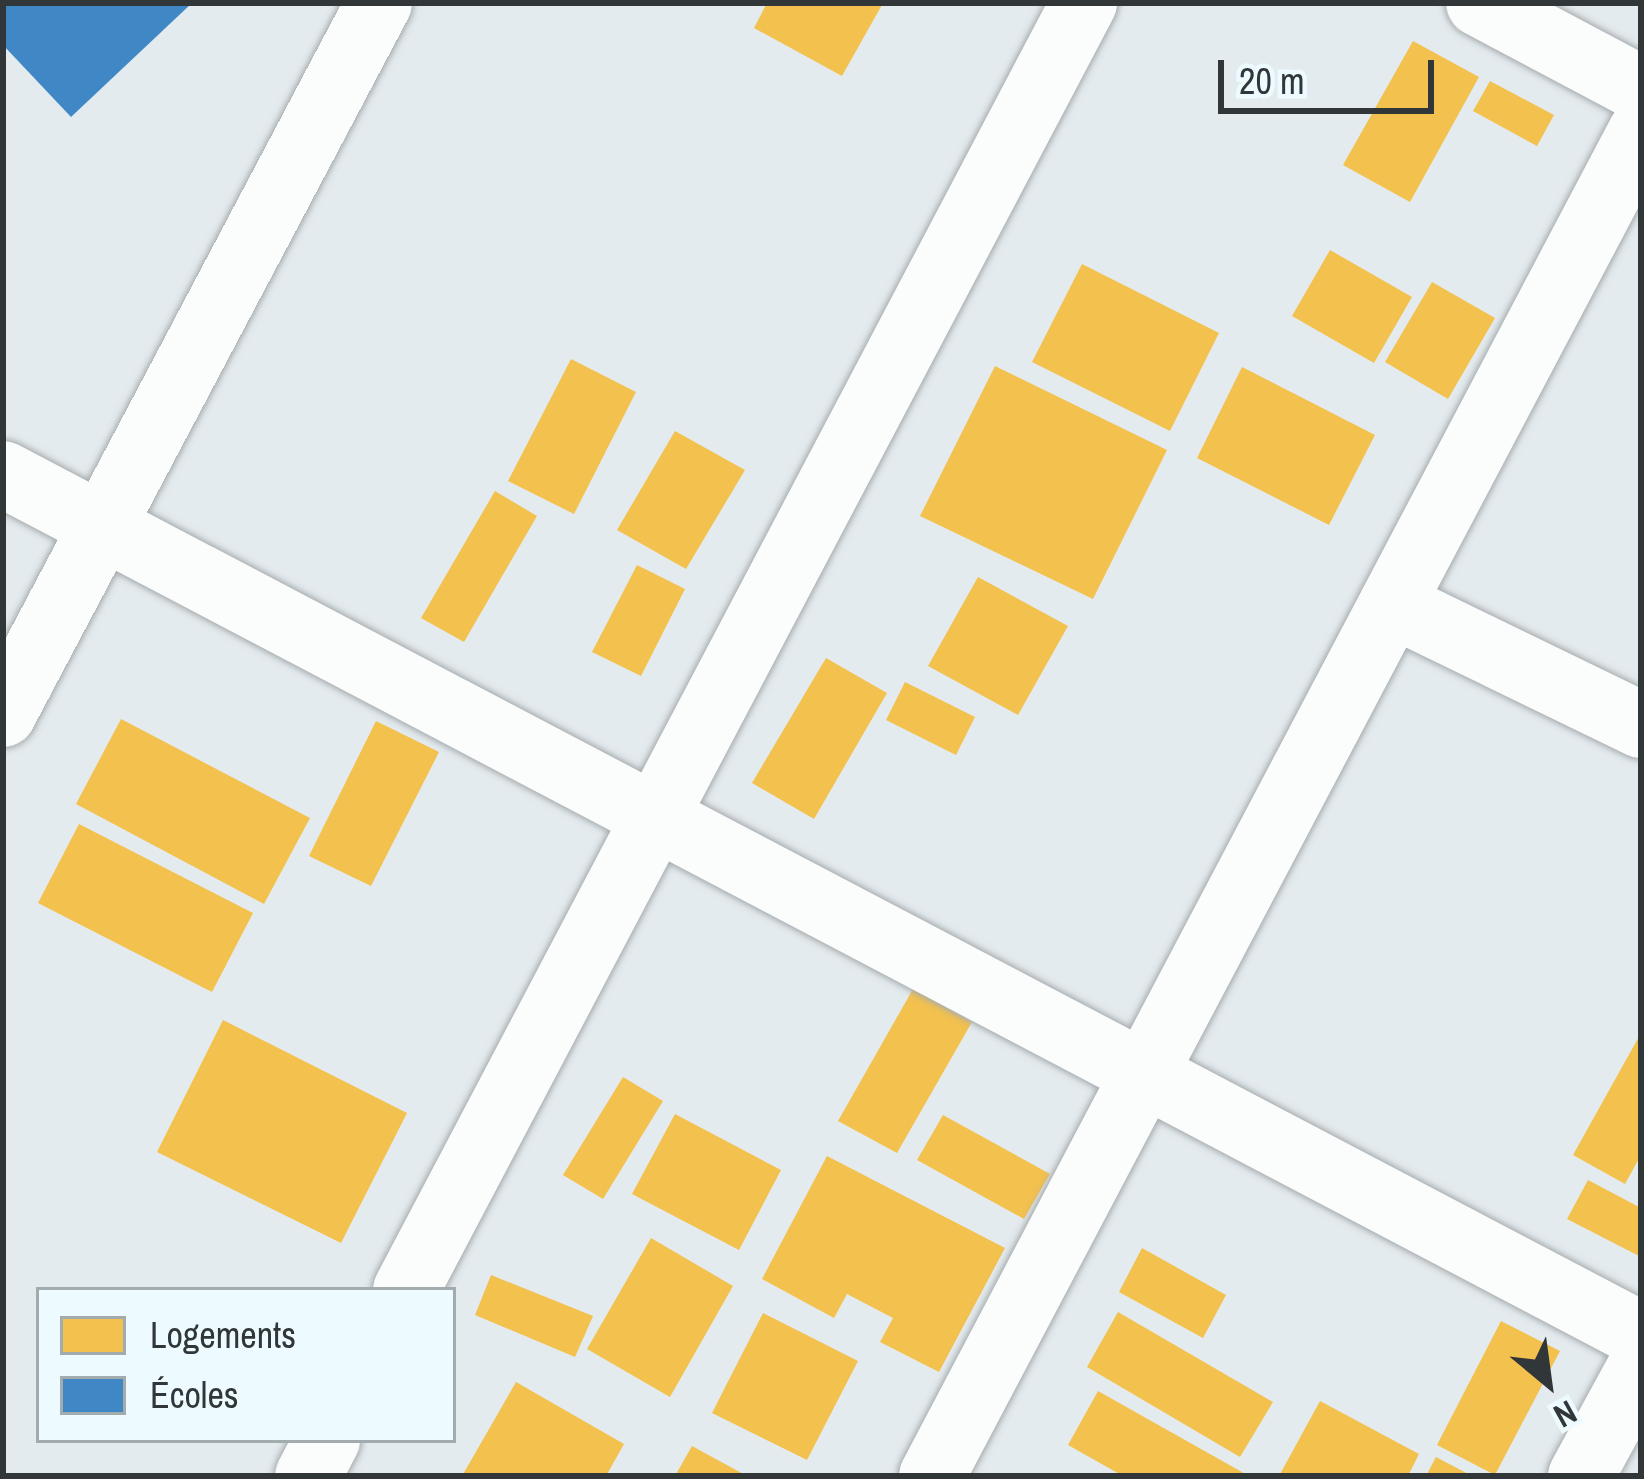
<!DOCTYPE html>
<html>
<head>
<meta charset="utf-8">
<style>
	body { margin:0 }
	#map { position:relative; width:1644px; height:1479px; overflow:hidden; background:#e4ebee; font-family:"Archivo Narrow",sans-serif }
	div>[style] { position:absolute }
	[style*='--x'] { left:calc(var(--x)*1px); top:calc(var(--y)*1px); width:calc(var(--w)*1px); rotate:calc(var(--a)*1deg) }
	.homes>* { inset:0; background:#f2c14e }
	.schools>* { inset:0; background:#3f88c5 }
	.roads { filter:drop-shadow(0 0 3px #a7acae) drop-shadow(0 0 3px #a7acae) }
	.minor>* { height:66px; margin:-33px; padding:0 33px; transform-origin:33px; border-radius:33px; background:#fbfcfc }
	span { translate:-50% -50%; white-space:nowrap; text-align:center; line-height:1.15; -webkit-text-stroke:12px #edfaff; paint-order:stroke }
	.frame { position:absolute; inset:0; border:6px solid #313638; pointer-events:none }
	.legend { position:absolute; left:36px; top:1287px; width:420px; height:156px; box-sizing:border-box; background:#edfaff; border:3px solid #a2acaf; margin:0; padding:15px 21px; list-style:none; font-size:36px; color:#313638 }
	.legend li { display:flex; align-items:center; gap:24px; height:60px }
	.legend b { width:60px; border:3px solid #a2acaf }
	.north { position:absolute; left:1488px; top:1323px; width:120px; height:120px; -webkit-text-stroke:9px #edfaff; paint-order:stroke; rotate:151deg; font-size:33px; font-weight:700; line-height:48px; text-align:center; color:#313638 }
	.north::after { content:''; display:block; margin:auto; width:42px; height:54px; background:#313638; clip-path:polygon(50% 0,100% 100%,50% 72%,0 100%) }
	.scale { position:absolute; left:1218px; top:60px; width:216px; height:54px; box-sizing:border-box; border:6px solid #313638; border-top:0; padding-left:15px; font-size:36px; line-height:42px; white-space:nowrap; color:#313638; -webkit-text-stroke:9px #edfaff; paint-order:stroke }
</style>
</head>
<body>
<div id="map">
	<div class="homes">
		<div style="clip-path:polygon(767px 3px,883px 3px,842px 76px,754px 28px)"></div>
		<div style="clip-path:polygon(1413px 41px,1479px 77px,1410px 202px,1343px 165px)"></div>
		<div style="clip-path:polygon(1490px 81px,1554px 115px,1537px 146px,1473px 111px)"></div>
		<div style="clip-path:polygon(1330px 250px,1412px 297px,1374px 363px,1292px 316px)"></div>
		<div style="clip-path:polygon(1082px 264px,1219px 333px,1170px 431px,1032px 362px)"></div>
		<div style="clip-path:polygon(1432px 282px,1495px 318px,1448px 399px,1385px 362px)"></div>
		<div style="clip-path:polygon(571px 359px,636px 392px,574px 514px,508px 481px)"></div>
		<div style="clip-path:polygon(995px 366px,1167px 450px,1093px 599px,920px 516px)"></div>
		<div style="clip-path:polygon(1242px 367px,1375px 435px,1329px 525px,1197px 458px)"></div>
		<div style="clip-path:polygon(675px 431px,745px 470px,686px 569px,617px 530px)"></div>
		<div style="clip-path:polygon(495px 491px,537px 516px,464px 642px,421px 618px)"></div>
		<div style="clip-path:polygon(637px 565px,685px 589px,641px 676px,592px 652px)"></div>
		<div style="clip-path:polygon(978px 577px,1068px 626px,1018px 715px,928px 666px)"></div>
		<div style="clip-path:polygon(826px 658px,887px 693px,814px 819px,752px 783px)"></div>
		<div style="clip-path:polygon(905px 682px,975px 717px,956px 755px,886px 720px)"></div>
		<div style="clip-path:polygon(121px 719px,310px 818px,264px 904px,76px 804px)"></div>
		<div style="clip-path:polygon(376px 721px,439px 752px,371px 886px,309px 856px)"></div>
		<div style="clip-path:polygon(79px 824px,253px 913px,212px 992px,38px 903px)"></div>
		<div style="clip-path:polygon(913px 989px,972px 1022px,897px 1153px,838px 1121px)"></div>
		<div style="clip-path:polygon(223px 1020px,407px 1113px,341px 1243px,157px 1152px)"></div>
		<div style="clip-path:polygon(1641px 1033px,1641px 1155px,1625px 1184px,1573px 1155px)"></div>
		<div style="clip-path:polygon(623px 1077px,663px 1101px,603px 1199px,563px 1175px)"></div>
		<div style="clip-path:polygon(675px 1114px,781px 1170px,739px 1250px,632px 1194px)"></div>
		<div style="clip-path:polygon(943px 1115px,1050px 1174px,1024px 1219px,917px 1160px)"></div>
		<div style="clip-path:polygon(827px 1156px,1005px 1248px,939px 1372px,880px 1342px,893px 1318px,847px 1294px,834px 1318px,762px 1279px)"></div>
		<div style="clip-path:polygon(1588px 1180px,1641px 1208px,1641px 1257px,1567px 1219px)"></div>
		<div style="clip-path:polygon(651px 1238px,733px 1286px,670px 1397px,587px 1349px)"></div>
		<div style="clip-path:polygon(1142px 1248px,1226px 1295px,1203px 1338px,1119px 1292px)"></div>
		<div style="clip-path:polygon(491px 1275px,593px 1316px,575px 1357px,475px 1315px)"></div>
		<div style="clip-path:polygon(1118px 1312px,1273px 1402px,1240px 1457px,1087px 1367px)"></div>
		<div style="clip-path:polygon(763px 1313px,858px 1361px,807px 1460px,712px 1413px)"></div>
		<div style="clip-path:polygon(1501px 1321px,1560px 1351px,1495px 1475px,1437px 1445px)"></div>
		<div style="clip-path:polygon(516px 1382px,624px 1444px,606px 1476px,462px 1476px)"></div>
		<div style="clip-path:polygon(1098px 1391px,1249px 1476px,1123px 1476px,1068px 1445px)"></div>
		<div style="clip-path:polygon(1320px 1401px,1419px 1454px,1408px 1476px,1279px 1476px)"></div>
		<div style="clip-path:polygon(692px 1446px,747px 1476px,675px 1476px)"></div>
		<div style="clip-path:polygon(1436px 1457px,1472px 1476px,1426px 1476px)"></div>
	</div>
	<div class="schools">
		<div style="clip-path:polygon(3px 3px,192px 3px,71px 117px,3px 45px)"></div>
	</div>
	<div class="roads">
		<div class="minor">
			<div style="--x:1479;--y:3;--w:183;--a:28"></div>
			<div style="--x:3;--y:474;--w:1851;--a:27.73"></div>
			<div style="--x:1392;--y:604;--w:277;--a:25.9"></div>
			<div style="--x:3;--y:714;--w:804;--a:-62.13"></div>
			<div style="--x:406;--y:1290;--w:1455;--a:-62.22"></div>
			<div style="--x:308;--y:1476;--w:41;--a:-62.2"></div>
			<div style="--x:932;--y:1476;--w:1520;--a:-62.19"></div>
			<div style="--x:1581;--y:1476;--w:125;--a:-61.4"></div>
		</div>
	</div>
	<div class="frame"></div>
	<ul class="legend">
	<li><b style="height:33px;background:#f2c14e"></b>Logements</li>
	<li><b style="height:33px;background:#3f88c5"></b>Écoles</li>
	</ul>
	<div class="north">N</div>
	<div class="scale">20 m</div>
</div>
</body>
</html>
